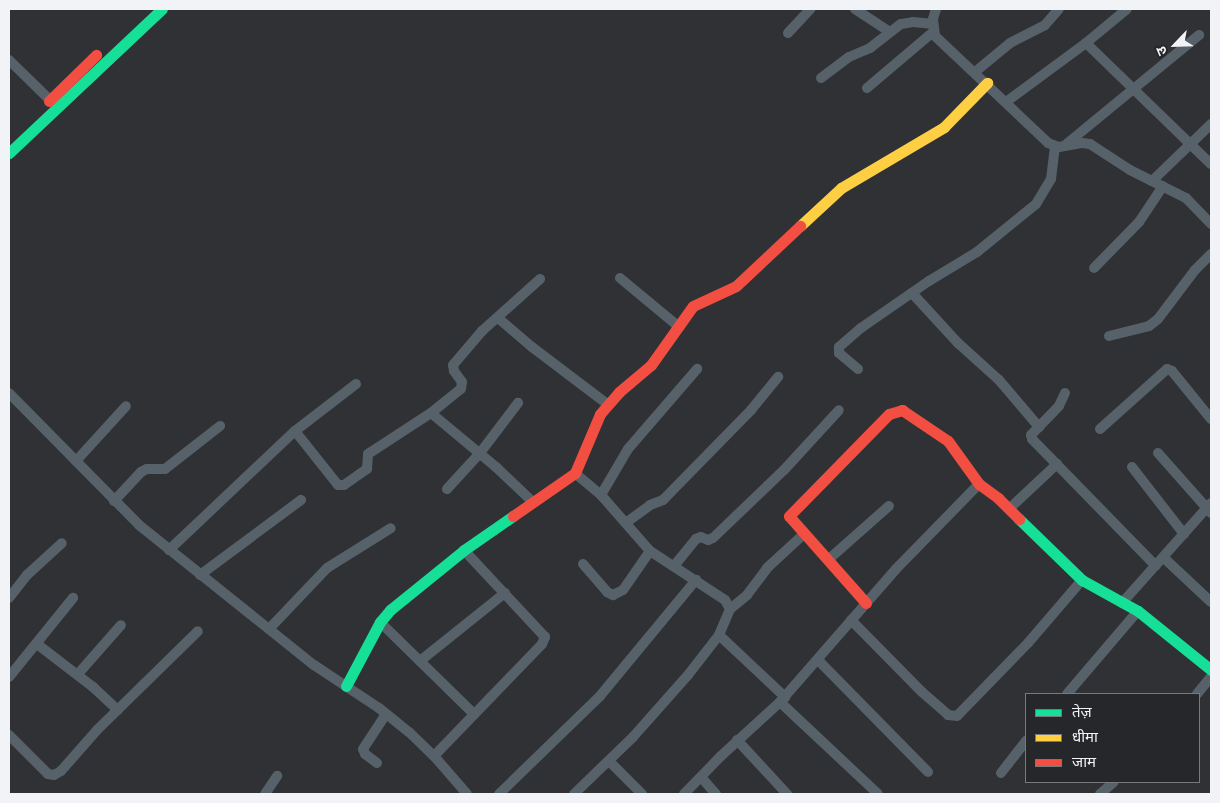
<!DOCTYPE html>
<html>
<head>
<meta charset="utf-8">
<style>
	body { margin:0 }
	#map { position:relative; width:1220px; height:803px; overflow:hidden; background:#2f3134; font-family:"Libre Baskerville","Noto Sans Devanagari",serif }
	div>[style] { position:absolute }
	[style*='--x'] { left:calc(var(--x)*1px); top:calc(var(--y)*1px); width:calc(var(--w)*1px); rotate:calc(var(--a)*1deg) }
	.street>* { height:10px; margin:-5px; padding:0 5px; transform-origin:5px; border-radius:5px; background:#576169 }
	.fast>* { height:11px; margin:-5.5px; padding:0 5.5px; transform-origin:5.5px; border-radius:5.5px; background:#16e098 }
	.slow>* { height:11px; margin:-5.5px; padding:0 5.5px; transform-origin:5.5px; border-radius:5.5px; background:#ffcf43 }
	.jam>* { height:11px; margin:-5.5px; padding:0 5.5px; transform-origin:5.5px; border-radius:5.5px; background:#f24e42 }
	span { translate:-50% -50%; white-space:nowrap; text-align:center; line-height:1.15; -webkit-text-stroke:5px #25272b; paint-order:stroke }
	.frame { position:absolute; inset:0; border:10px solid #f2f3f6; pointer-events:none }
	.legend { position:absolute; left:1025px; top:693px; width:175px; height:90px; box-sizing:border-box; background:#25272b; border:1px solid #77797c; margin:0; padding:6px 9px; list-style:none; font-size:15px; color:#f2f3f6 }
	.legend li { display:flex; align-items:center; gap:10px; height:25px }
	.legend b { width:25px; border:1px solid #77797c }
	.north { position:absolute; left:1150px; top:20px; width:50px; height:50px; -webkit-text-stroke:4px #25272b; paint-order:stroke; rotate:246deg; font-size:14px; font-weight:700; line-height:20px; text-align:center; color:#f2f3f6 }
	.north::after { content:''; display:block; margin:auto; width:18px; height:22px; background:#f2f3f6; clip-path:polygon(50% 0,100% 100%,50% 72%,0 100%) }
</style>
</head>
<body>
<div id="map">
	<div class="street">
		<div style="--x:855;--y:9;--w:42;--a:33.3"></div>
		<div style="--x:936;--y:9;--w:10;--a:107"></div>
		<div style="--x:933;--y:19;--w:17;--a:83"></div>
		<div style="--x:935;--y:36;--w:156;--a:43.4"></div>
		<div style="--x:1048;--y:143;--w:12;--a:20"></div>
		<div style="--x:1059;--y:147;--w:23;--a:-10"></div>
		<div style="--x:1082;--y:143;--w:8;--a:7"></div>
		<div style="--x:1090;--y:144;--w:48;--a:33"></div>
		<div style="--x:1130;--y:170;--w:63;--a:26.6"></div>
		<div style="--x:1186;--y:198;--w:36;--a:46"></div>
		<div style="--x:788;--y:33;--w:33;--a:-47"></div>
		<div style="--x:1086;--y:43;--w:174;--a:44.1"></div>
		<div style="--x:9;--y:60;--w:57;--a:44.3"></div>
		<div style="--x:975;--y:72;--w:45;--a:-39.6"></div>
		<div style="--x:1010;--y:43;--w:39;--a:-27"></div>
		<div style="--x:1045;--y:25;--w:21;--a:-49"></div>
		<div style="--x:821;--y:78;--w:35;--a:-37"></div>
		<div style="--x:849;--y:57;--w:23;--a:-23"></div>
		<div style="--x:870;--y:48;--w:39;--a:-38"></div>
		<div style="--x:901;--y:24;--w:12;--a:-9"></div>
		<div style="--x:913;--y:22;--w:20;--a:6"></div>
		<div style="--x:867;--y:88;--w:87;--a:-40.3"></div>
		<div style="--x:1006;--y:102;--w:99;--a:-36.4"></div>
		<div style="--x:1086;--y:43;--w:53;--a:-39.7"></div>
		<div style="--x:1064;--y:146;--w:175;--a:-39.4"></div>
		<div style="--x:1152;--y:181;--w:82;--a:-44"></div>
		<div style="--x:1094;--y:268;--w:64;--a:-45.6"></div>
		<div style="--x:1139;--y:222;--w:43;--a:-56.3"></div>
		<div style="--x:620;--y:278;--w:77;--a:39.7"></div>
		<div style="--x:912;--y:293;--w:68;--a:47.4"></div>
		<div style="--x:958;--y:343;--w:55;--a:42.1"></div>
		<div style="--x:999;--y:380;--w:62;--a:49.6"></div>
		<div style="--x:498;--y:318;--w:45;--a:40.5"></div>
		<div style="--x:532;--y:347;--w:94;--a:37.2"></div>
		<div style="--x:1109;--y:336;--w:41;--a:-14"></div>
		<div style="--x:1149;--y:326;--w:11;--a:-38"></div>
		<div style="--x:1158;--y:319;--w:61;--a:-52.9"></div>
		<div style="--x:1195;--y:270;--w:23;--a:-45"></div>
		<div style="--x:858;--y:369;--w:25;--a:-140"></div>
		<div style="--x:839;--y:353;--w:6;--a:-90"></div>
		<div style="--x:839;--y:347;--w:29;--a:-41"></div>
		<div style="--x:861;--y:328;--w:83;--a:-34.7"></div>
		<div style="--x:929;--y:281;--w:56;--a:-31.1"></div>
		<div style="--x:977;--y:252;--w:76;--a:-39.1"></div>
		<div style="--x:1036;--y:204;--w:29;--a:-59"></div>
		<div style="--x:1051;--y:179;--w:32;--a:-83"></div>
		<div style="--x:9;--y:393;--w:185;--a:45.4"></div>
		<div style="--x:139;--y:525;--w:224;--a:38.7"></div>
		<div style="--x:314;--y:665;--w:78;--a:33.5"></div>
		<div style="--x:379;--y:708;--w:38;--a:39"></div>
		<div style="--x:409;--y:732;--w:35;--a:44"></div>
		<div style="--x:434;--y:756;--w:50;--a:49"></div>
		<div style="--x:1065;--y:393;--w:14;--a:115"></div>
		<div style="--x:1059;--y:406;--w:40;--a:134"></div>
		<div style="--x:1031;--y:435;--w:4;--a:76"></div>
		<div style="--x:1032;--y:439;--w:177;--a:45.7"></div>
		<div style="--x:431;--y:413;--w:85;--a:39.7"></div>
		<div style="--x:496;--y:467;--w:52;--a:43.5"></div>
		<div style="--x:1100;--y:429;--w:90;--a:-41.8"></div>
		<div style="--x:1167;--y:369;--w:5;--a:22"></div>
		<div style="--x:1172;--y:371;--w:62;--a:50.9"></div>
		<div style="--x:295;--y:431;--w:69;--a:51.5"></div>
		<div style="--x:338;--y:485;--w:6;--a:0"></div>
		<div style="--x:344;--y:485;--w:28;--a:-35"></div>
		<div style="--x:367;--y:469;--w:15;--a:-86"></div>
		<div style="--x:368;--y:454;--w:75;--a:-33.1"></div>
		<div style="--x:431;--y:413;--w:38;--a:-39"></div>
		<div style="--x:461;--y:389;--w:7;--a:-82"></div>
		<div style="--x:462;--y:382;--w:14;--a:-126"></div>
		<div style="--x:454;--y:371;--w:6;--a:-99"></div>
		<div style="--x:453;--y:365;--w:45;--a:-49.5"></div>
		<div style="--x:482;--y:331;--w:78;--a:-41.9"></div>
		<div style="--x:1158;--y:453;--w:80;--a:48.5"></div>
		<div style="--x:76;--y:461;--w:74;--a:-47.7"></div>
		<div style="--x:1132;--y:467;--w:85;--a:52.2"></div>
		<div style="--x:447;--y:489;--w:49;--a:-47.5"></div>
		<div style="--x:480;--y:453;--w:63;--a:-52.8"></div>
		<div style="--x:601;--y:495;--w:53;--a:-59.6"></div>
		<div style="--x:628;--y:449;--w:106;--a:-49.2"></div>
		<div style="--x:114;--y:501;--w:40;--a:-47"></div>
		<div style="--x:141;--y:472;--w:7;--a:-27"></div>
		<div style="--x:147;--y:469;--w:18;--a:0"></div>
		<div style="--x:165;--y:469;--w:70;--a:-38"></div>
		<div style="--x:1009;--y:509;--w:66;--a:-43.2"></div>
		<div style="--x:627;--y:522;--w:29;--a:-36"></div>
		<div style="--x:650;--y:505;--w:14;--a:-21"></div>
		<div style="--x:663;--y:500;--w:126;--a:-45.6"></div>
		<div style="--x:751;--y:410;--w:43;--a:-50.7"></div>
		<div style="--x:169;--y:550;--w:173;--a:-43.4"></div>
		<div style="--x:295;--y:431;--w:77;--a:-37.6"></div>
		<div style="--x:1164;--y:558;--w:64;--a:43.1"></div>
		<div style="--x:829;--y:559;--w:80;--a:-41.5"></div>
		<div style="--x:583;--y:564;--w:37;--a:49"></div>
		<div style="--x:607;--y:592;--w:7;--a:27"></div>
		<div style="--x:613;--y:595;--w:11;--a:-27"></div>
		<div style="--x:623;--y:590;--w:47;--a:-55.3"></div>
		<div style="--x:674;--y:566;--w:35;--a:-51"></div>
		<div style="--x:696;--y:539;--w:5;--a:-22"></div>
		<div style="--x:701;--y:537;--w:8;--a:23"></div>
		<div style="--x:708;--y:540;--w:5;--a:-22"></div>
		<div style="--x:713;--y:538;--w:98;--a:-43.8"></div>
		<div style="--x:784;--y:470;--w:81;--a:-47.5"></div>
		<div style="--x:200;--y:575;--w:126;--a:-36.6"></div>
		<div style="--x:9;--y:598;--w:29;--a:-52"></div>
		<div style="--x:27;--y:575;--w:47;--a:-42.4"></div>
		<div style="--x:1122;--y:603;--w:134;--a:-48.3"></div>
		<div style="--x:730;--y:609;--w:22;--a:-39"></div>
		<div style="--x:747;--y:595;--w:34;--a:-53"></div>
		<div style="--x:767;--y:568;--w:50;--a:-42.6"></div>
		<div style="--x:851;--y:620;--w:101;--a:45.4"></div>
		<div style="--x:922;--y:692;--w:35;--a:41"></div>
		<div style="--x:948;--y:715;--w:9;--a:6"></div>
		<div style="--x:957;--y:716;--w:102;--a:-45.8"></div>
		<div style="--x:1028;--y:643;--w:83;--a:-49.4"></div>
		<div style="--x:380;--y:622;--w:132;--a:44.4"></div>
		<div style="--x:269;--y:629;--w:84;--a:-46.4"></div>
		<div style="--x:327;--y:568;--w:75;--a:-32"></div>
		<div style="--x:719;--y:635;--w:91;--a:43.2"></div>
		<div style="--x:37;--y:644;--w:71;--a:37.5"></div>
		<div style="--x:93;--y:687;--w:34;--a:43"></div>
		<div style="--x:818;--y:660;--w:157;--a:45.5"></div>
		<div style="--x:420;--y:661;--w:109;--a:-38.7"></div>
		<div style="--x:78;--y:674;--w:65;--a:-48.7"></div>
		<div style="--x:9;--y:677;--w:102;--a:-51"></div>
		<div style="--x:1067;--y:694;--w:109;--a:-49.5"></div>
		<div style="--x:1197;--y:694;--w:22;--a:-51"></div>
		<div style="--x:780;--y:702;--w:134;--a:43.2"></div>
		<div style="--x:9;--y:735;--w:55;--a:45"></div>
		<div style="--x:48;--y:774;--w:6;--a:9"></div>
		<div style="--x:54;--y:775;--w:8;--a:-30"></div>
		<div style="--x:61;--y:771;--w:55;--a:-48.7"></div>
		<div style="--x:97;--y:730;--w:141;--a:-44.4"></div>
		<div style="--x:737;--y:740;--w:74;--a:47.2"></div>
		<div style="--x:434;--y:756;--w:156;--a:-46"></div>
		<div style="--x:542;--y:644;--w:8;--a:-67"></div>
		<div style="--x:545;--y:637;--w:119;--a:-133"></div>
		<div style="--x:609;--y:761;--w:47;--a:45"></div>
		<div style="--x:377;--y:763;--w:15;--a:-143"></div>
		<div style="--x:365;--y:754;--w:5;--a:-112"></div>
		<div style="--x:363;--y:749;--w:42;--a:-56.7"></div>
		<div style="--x:1001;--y:773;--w:41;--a:-52"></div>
		<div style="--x:701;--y:777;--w:23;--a:49"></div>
		<div style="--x:265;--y:794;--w:22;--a:-56"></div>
		<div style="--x:499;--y:794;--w:141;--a:-44.1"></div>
		<div style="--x:600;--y:696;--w:151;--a:-50.4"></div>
		<div style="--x:574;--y:794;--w:82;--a:-44"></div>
		<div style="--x:633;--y:737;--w:83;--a:-48.4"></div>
		<div style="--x:688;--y:675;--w:51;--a:-52.2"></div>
		<div style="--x:719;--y:635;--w:28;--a:-67"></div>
		<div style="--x:730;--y:609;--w:10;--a:-119"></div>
		<div style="--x:725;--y:600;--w:90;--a:-146.8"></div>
		<div style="--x:650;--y:551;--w:74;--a:-131.2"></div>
		<div style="--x:601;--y:495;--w:34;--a:-140"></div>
		<div style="--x:684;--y:794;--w:53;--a:-45.8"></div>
		<div style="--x:721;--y:756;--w:80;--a:-42.5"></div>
		<div style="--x:780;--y:702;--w:176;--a:-48.9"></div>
		<div style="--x:896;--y:569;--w:119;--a:-45.7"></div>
		<div style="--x:1100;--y:794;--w:18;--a:-41"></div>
	</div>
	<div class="fast">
		<div style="--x:9;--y:153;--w:210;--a:-43.3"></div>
		<div style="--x:1019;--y:519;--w:88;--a:44.1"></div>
		<div style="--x:1082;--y:580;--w:64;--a:29"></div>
		<div style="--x:1138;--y:611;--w:94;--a:38.9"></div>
		<div style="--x:346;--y:686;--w:72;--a:-62"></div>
		<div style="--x:380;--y:622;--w:16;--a:-50"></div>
		<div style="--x:390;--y:610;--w:95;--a:-39"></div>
		<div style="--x:464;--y:550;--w:60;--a:-34.8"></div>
	</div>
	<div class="slow">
		<div style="--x:800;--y:226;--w:56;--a:-42.8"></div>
		<div style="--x:841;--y:188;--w:120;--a:-30.6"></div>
		<div style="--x:944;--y:127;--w:62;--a:-45.7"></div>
	</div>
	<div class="jam">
		<div style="--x:49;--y:101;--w:66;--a:-44.4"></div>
		<div style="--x:513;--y:516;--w:75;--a:-34.7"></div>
		<div style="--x:575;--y:473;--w:64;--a:-67"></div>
		<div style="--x:600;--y:414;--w:29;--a:-49"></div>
		<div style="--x:619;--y:392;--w:42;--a:-40.2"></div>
		<div style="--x:651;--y:365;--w:72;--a:-54.6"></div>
		<div style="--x:693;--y:306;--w:47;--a:-24.9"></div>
		<div style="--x:736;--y:286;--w:88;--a:-43.2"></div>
		<div style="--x:866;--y:603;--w:116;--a:-131.5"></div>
		<div style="--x:789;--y:516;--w:143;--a:-45.6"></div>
		<div style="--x:889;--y:414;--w:14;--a:-17"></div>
		<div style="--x:902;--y:410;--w:55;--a:34"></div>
		<div style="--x:948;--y:441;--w:53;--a:54.2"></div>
		<div style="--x:979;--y:484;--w:24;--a:36"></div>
		<div style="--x:998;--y:498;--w:30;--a:45"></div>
	</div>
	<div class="frame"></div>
	<ul class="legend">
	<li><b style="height:6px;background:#16e098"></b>तेज़</li>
	<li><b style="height:6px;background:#ffcf43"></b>धीमा</li>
	<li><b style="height:6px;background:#f24e42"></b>जाम</li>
	</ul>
	<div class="north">उ</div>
</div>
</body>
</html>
